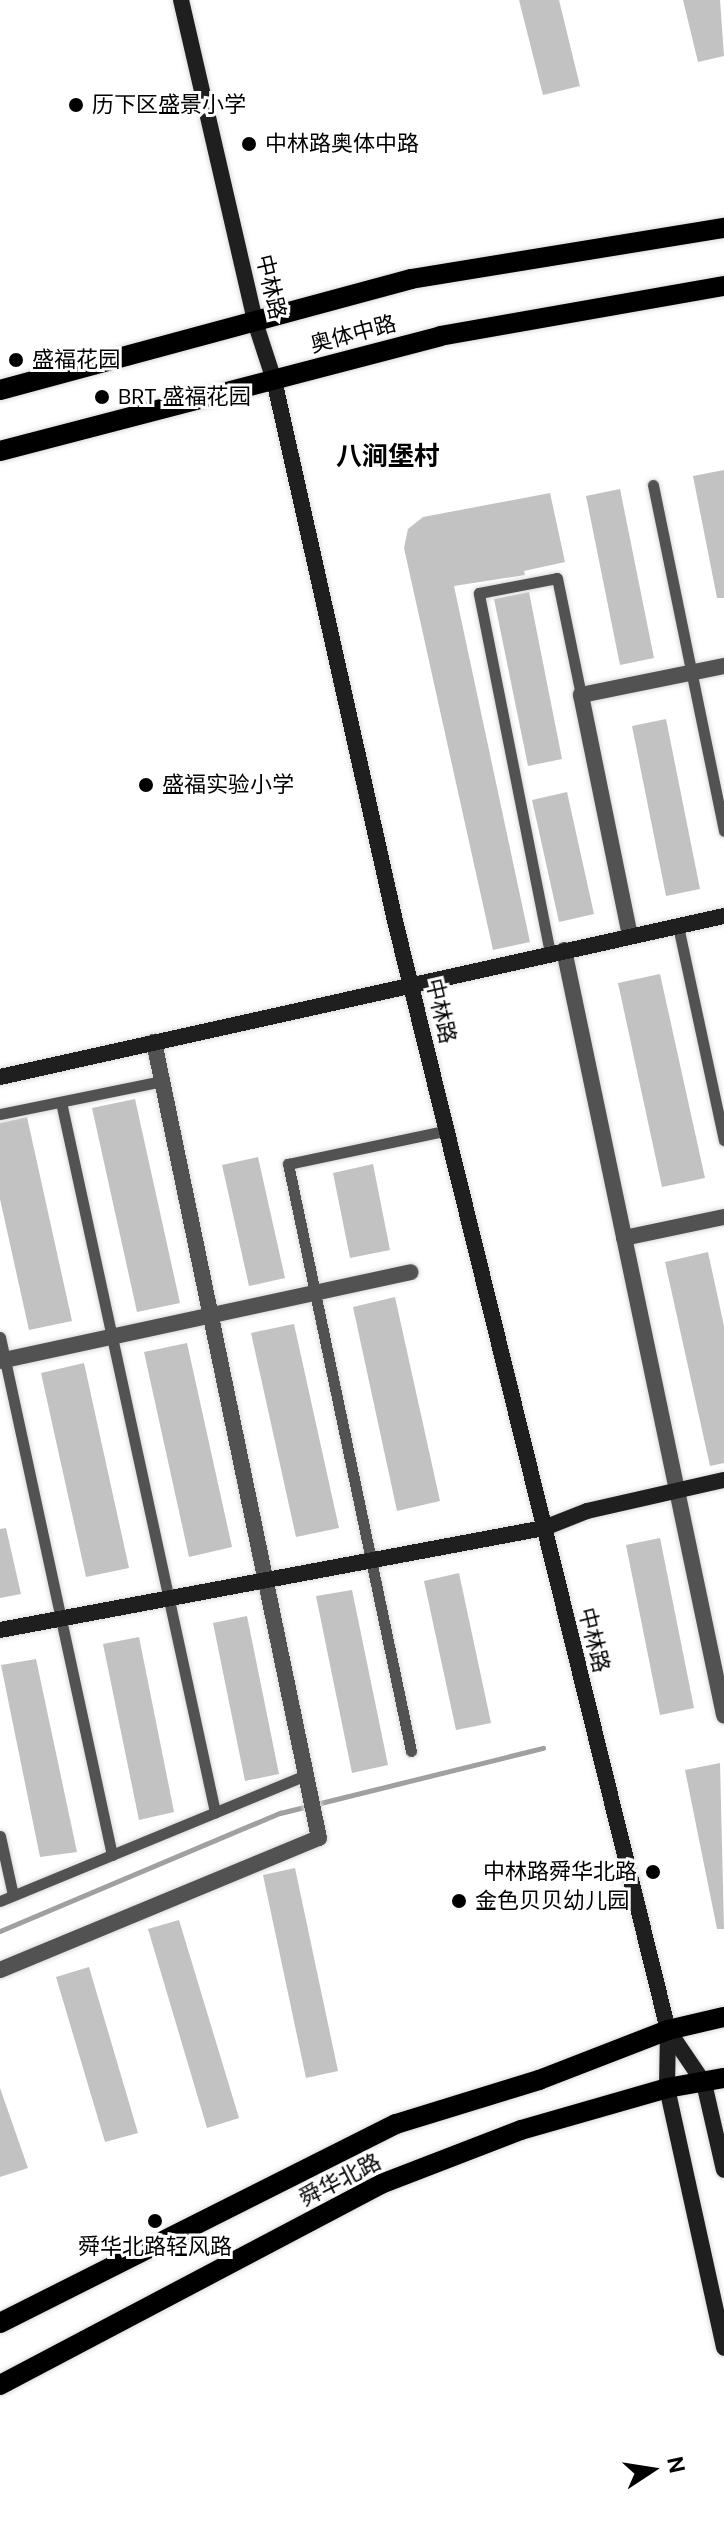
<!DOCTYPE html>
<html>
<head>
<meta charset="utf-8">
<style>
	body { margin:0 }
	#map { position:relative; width:724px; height:2542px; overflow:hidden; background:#fff; font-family:"DM Sans","Noto Sans SC",sans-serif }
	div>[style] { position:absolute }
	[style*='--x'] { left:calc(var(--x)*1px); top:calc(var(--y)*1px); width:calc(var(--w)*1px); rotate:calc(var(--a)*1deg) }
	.stream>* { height:5px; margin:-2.5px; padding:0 2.5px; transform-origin:2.5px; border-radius:2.5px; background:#a0a0a0 }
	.building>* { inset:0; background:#c2c2c2 }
	.roads { filter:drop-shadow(0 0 2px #dbdbdb) drop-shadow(0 0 2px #dbdbdb) }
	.lane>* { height:11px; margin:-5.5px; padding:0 5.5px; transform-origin:5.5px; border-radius:5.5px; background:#525252 }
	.street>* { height:16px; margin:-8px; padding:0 8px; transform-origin:8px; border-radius:8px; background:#525252 }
	.secondary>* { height:16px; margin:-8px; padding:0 8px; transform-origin:8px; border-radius:8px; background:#1f1f1f }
	.primary>* { height:20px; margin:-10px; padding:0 10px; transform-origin:10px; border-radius:10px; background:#000 }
	.dots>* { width:22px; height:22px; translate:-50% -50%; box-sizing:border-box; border:4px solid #fff; border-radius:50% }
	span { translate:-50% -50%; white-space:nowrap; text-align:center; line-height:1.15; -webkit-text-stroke:6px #fff; paint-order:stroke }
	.poi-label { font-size:22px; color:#000 }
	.left { translate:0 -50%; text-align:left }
	.right { translate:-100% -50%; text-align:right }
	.street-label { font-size:22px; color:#000 }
	.quarter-label { font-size:26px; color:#000; font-weight:700 }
	.north { position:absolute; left:612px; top:2430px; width:80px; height:80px; -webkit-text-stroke:6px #fff; paint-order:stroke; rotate:78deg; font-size:22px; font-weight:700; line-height:32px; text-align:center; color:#000 }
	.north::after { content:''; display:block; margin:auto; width:28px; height:36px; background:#000; clip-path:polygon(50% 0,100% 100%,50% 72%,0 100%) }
</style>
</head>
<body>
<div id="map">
	<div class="stream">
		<div style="--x:0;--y:1931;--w:304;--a:-22.9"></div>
		<div style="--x:280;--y:1813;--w:271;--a:-13.9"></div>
	</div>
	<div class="building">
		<div style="clip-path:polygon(519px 0,559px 0,580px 86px,543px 95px)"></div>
		<div style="clip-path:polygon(683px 0,720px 0,724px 56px,698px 62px)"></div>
		<div style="clip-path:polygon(724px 470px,724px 598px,717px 598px,693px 476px)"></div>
		<div style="clip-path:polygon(620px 489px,654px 658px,620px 665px,586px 496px)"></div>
		<div style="clip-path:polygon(550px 493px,565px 562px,524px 571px,525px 575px,454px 586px,530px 942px,493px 950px,404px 548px,408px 529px,423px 517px)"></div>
		<div style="clip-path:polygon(529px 592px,562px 759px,528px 766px,494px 599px)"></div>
		<div style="clip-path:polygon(666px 719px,700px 889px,666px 896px,632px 726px)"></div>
		<div style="clip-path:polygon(567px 792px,594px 914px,559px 922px,532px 800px)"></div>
		<div style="clip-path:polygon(660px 974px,705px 1178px,662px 1187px,618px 983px)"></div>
		<div style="clip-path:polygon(135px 1099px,180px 1303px,137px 1312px,92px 1108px)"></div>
		<div style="clip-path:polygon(27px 1117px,72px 1321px,29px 1330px,0 1199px,0 1123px)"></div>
		<div style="clip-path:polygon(258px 1157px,285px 1278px,249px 1286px,222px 1165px)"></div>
		<div style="clip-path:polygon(373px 1164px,390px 1250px,350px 1258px,333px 1173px)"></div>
		<div style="clip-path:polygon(708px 1252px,724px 1326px,724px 1463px,710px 1466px,665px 1262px)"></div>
		<div style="clip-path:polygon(395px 1297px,440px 1501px,397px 1511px,353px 1307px)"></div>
		<div style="clip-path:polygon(294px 1324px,339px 1528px,296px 1537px,251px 1333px)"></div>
		<div style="clip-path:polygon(187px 1343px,232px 1547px,189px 1557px,144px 1352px)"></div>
		<div style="clip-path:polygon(84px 1363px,129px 1568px,86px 1577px,41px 1373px)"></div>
		<div style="clip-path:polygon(6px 1528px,21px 1594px,0 1598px,0 1529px)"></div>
		<div style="clip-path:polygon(660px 1538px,694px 1708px,660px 1715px,626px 1545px)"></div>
		<div style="clip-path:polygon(459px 1573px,491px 1723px,456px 1730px,424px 1581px)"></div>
		<div style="clip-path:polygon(352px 1590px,388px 1765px,352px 1773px,316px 1596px)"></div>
		<div style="clip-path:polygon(247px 1616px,279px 1774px,245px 1781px,213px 1623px)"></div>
		<div style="clip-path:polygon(139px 1637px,174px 1812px,139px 1820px,103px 1644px)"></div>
		<div style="clip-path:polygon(36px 1659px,77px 1852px,40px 1857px,1px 1665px)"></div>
		<div style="clip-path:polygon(720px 1763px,724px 1929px,717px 1929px,685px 1770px)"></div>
		<div style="clip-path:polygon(295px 1868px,338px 2071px,306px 2078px,263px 1875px)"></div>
		<div style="clip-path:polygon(179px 1920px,239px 2118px,207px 2128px,148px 1929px)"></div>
		<div style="clip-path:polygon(89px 1967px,138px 2133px,105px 2142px,56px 1977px)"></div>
		<div style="clip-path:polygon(0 2088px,28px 2168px,0 2177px)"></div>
	</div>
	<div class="roads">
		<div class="lane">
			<div style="--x:653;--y:485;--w:353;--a:78.4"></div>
			<div style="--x:678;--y:926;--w:219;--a:77.9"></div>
			<div style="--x:550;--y:953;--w:367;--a:-101.2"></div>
			<div style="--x:479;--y:593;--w:79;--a:-10.9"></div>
			<div style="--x:557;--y:578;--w:119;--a:78.4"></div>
			<div style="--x:61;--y:1102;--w:727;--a:77.76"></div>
			<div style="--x:0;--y:1114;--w:165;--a:-11.5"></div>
			<div style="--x:0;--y:1337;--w:530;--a:77.8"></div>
			<div style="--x:411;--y:1751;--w:600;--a:-101.83"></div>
			<div style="--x:288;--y:1164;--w:164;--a:-12"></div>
			<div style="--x:0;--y:1836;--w:60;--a:77.6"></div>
			<div style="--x:0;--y:1901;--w:333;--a:-22.4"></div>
		</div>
		<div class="street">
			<div style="--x:630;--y:936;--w:246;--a:-101.5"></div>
			<div style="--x:581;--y:695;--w:146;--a:-11.5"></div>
			<div style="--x:564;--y:950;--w:782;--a:78.19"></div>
			<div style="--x:624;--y:1238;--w:102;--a:-11.9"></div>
			<div style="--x:0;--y:1361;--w:420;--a:-12.2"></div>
			<div style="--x:0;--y:1970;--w:345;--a:-22.5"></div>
			<div style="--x:319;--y:1838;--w:813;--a:-101.71"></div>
		</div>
		<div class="secondary">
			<div style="--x:181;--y:0;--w:334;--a:77"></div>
			<div style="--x:256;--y:325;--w:58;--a:71.9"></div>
			<div style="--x:274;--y:380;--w:554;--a:77.39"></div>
			<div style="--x:395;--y:921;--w:1142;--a:76.17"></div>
			<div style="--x:668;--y:2030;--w:58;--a:91"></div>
			<div style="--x:667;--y:2088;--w:266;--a:77.6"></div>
			<div style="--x:0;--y:1077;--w:742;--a:-12.54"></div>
			<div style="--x:0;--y:1630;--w:553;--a:-10.62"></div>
			<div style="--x:544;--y:1528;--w:46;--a:-21.6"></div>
			<div style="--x:587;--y:1511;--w:140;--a:-12.8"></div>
			<div style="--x:668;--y:2030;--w:64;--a:55.8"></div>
			<div style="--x:704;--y:2083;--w:89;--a:77.1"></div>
		</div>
		<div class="primary">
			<div style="--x:0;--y:390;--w:426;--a:-15.1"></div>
			<div style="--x:411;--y:279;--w:317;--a:-9.3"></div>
			<div style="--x:0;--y:451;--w:455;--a:-14.6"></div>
			<div style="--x:440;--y:336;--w:288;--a:-10"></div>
			<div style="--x:0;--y:2323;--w:443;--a:-26.7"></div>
			<div style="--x:396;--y:2124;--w:150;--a:-17.1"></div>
			<div style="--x:539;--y:2080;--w:138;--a:-21.2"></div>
			<div style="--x:668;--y:2030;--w:57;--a:-13.1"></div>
			<div style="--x:0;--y:2385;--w:431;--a:-27.8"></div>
			<div style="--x:381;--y:2184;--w:150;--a:-21.1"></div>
			<div style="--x:521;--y:2130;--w:152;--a:-16"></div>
			<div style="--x:667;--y:2088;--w:58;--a:-10"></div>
		</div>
	</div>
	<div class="dots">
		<div style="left:76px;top:105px;background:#000"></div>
		<div style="left:249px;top:144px;background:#000"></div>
		<div style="left:16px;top:360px;background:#000"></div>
		<div style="left:102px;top:397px;background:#000"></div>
		<div style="left:146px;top:785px;background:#000"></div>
		<div style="left:653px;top:1872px;background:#000"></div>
		<div style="left:459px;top:1901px;background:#000"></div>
		<div style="left:155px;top:2221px;background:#000"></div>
	</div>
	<div class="poi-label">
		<span class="left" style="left:92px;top:105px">历下区盛景小学</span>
		<span class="left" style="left:265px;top:144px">中林路奥体中路</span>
		<span class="left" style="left:32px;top:360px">盛福花园</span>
		<span class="left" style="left:118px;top:397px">BRT 盛福花园</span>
		<span class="left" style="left:162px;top:785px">盛福实验小学</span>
		<span class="right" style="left:637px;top:1872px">中林路舜华北路</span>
		<span class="left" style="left:475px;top:1901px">金色贝贝幼儿园</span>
		<span style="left:155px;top:2247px">舜华北路轻风路</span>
	</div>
	<div class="street-label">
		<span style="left:271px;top:287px;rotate:77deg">中林路</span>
		<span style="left:353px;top:334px;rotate:-15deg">奥体中路</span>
		<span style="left:441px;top:1011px;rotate:77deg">中林路</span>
		<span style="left:594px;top:1640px;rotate:76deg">中林路</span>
		<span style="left:340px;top:2180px;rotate:-27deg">舜华北路</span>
	</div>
	<div class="quarter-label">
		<span style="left:388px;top:457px">八涧堡村</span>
	</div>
	<div class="north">N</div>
</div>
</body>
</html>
